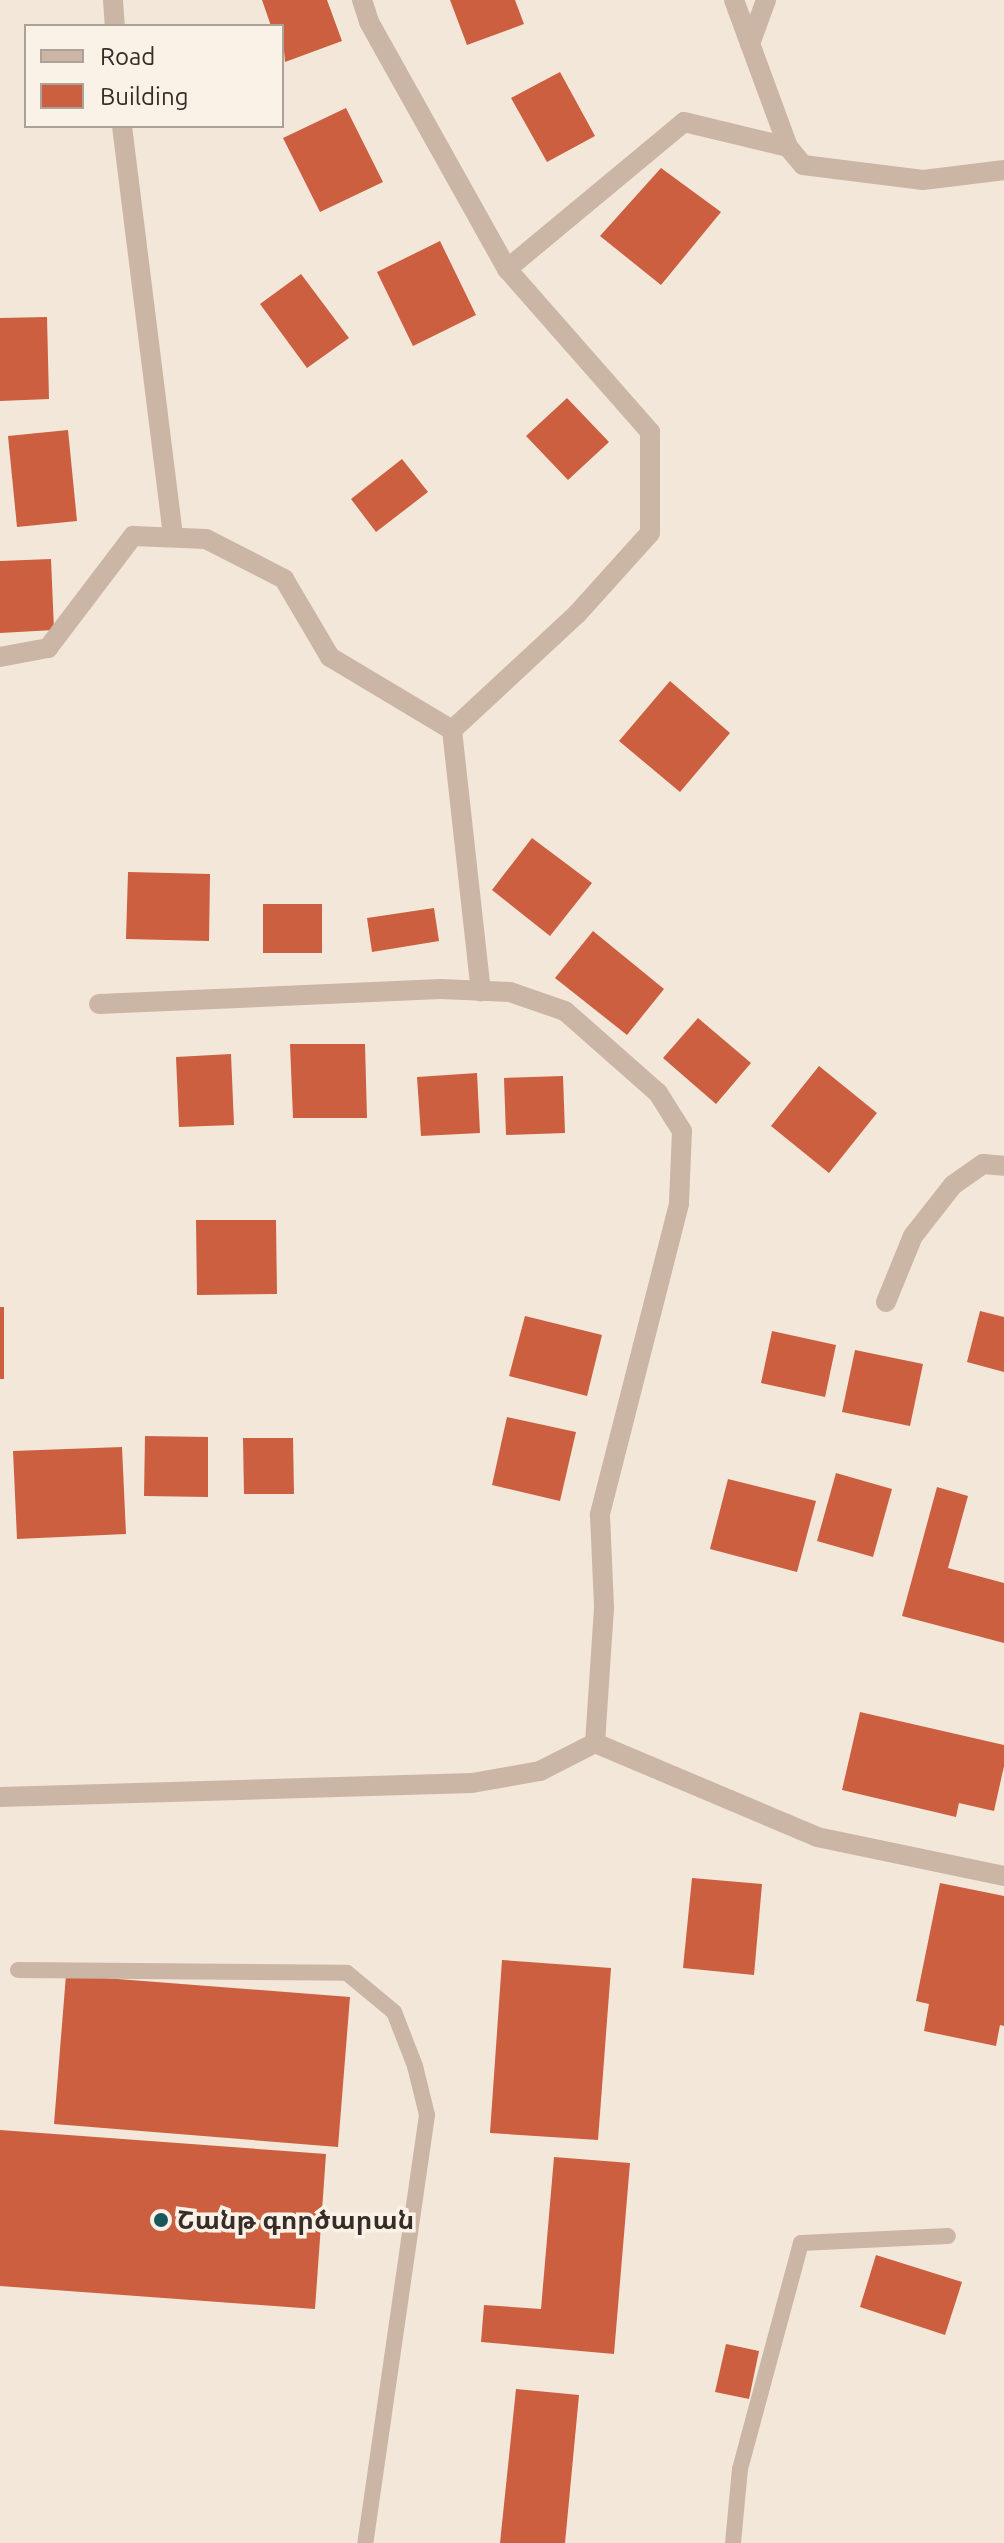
<!DOCTYPE html>
<html>
<head>
<meta charset="utf-8">
<style>
	body { margin:0 }
	#map { position:relative; width:1004px; height:2543px; overflow:hidden; background:#f3e7da; font-family:Ubuntu,"Noto Sans Armenian",sans-serif }
	div>[style] { position:absolute }
	[style*='--x'] { left:calc(var(--x)*1px); top:calc(var(--y)*1px); width:calc(var(--w)*1px); rotate:calc(var(--a)*1deg) }
	.building>* { inset:0; background:#cc5f3f }
	.service>* { height:16px; margin:-8px; padding:0 8px; transform-origin:8px; border-radius:8px; background:#cbb6a6 }
	.minor>* { height:20px; margin:-10px; padding:0 10px; transform-origin:10px; border-radius:10px; background:#cbb6a6 }
	.dots>* { width:22px; height:22px; translate:-50% -50%; box-sizing:border-box; border:4px solid #faf1e7; border-radius:50% }
	span { translate:-50% -50%; white-space:nowrap; text-align:center; line-height:1.15; -webkit-text-stroke:7px #faf1e7; paint-order:stroke }
	.poi-label { font-size:26px; color:#372c27; font-weight:700 }
	.left { translate:0 -50%; text-align:left }
	.legend { position:absolute; left:24px; top:24px; width:260px; height:104px; box-sizing:border-box; background:#faf1e7; border:2px solid #aca29a; margin:0; padding:10px 14px; list-style:none; font-size:24px; color:#372c27 }
	.legend li { display:flex; align-items:center; gap:16px; height:40px }
	.legend b { width:40px; border:2px solid #aca29a }
</style>
</head>
<body>
<div id="map">
	<div class="building">
		<div style="clip-path:polygon(262px 0,327px 0,342px 41px,285px 62px,282px 26px,271px 26px)"></div>
		<div style="clip-path:polygon(450px 0,515px 0,524px 24px,467px 45px)"></div>
		<div style="clip-path:polygon(560px 72px,595px 136px,547px 162px,511px 98px)"></div>
		<div style="clip-path:polygon(346px 108px,383px 182px,320px 212px,283px 138px)"></div>
		<div style="clip-path:polygon(661px 168px,721px 212px,661px 285px,600px 236px)"></div>
		<div style="clip-path:polygon(440px 241px,476px 315px,413px 346px,377px 272px)"></div>
		<div style="clip-path:polygon(301px 274px,349px 338px,307px 368px,260px 304px)"></div>
		<div style="clip-path:polygon(47px 317px,49px 399px,0 401px,0 318px)"></div>
		<div style="clip-path:polygon(567px 398px,609px 442px,568px 480px,526px 436px)"></div>
		<div style="clip-path:polygon(68px 430px,77px 521px,17px 527px,8px 436px)"></div>
		<div style="clip-path:polygon(402px 459px,428px 492px,376px 532px,351px 499px)"></div>
		<div style="clip-path:polygon(51px 559px,54px 630px,0 633px,0 561px)"></div>
		<div style="clip-path:polygon(670px 681px,730px 733px,680px 792px,619px 741px)"></div>
		<div style="clip-path:polygon(532px 838px,592px 883px,550px 936px,492px 890px)"></div>
		<div style="clip-path:polygon(128px 872px,210px 874px,209px 941px,126px 939px)"></div>
		<div style="clip-path:polygon(263px 904px,322px 904px,322px 953px,263px 953px)"></div>
		<div style="clip-path:polygon(434px 908px,439px 941px,372px 952px,367px 918px)"></div>
		<div style="clip-path:polygon(593px 931px,664px 989px,627px 1035px,555px 978px)"></div>
		<div style="clip-path:polygon(698px 1018px,751px 1063px,716px 1104px,663px 1058px)"></div>
		<div style="clip-path:polygon(290px 1044px,365px 1044px,367px 1118px,293px 1118px)"></div>
		<div style="clip-path:polygon(231px 1054px,234px 1125px,179px 1127px,176px 1057px)"></div>
		<div style="clip-path:polygon(819px 1066px,877px 1113px,829px 1173px,771px 1126px)"></div>
		<div style="clip-path:polygon(477px 1073px,480px 1133px,421px 1136px,417px 1077px)"></div>
		<div style="clip-path:polygon(563px 1076px,565px 1133px,506px 1135px,504px 1078px)"></div>
		<div style="clip-path:polygon(196px 1220px,276px 1220px,277px 1294px,197px 1295px)"></div>
		<div style="clip-path:polygon(0 1307px,4px 1307px,4px 1379px,0 1379px)"></div>
		<div style="clip-path:polygon(980px 1311px,1004px 1317px,1004px 1372px,967px 1362px)"></div>
		<div style="clip-path:polygon(525px 1316px,602px 1335px,587px 1396px,509px 1376px)"></div>
		<div style="clip-path:polygon(772px 1331px,836px 1345px,825px 1397px,761px 1383px)"></div>
		<div style="clip-path:polygon(855px 1350px,923px 1364px,910px 1426px,842px 1412px)"></div>
		<div style="clip-path:polygon(507px 1417px,576px 1432px,560px 1501px,492px 1485px)"></div>
		<div style="clip-path:polygon(145px 1436px,208px 1437px,208px 1497px,144px 1496px)"></div>
		<div style="clip-path:polygon(243px 1438px,293px 1438px,294px 1494px,244px 1494px)"></div>
		<div style="clip-path:polygon(122px 1447px,126px 1534px,17px 1539px,13px 1451px)"></div>
		<div style="clip-path:polygon(836px 1473px,892px 1489px,873px 1557px,817px 1541px)"></div>
		<div style="clip-path:polygon(728px 1479px,816px 1501px,797px 1572px,710px 1549px)"></div>
		<div style="clip-path:polygon(937px 1487px,968px 1496px,948px 1568px,1004px 1583px,1004px 1643px,902px 1616px)"></div>
		<div style="clip-path:polygon(860px 1712px,1004px 1745px,1004px 1766px,994px 1811px,959px 1803px,956px 1817px,842px 1790px)"></div>
		<div style="clip-path:polygon(692px 1878px,762px 1884px,754px 1975px,683px 1968px)"></div>
		<div style="clip-path:polygon(940px 1883px,1004px 1896px,1004px 2026px,1000px 2025px,996px 2046px,924px 2031px,929px 2004px,916px 2001px)"></div>
		<div style="clip-path:polygon(502px 1960px,611px 1968px,598px 2140px,490px 2133px)"></div>
		<div style="clip-path:polygon(66px 1975px,350px 1997px,338px 2147px,54px 2124px)"></div>
		<div style="clip-path:polygon(0 2130px,326px 2154px,315px 2309px,0 2286px)"></div>
		<div style="clip-path:polygon(554px 2157px,630px 2163px,614px 2354px,481px 2342px,484px 2305px,541px 2309px)"></div>
		<div style="clip-path:polygon(876px 2255px,962px 2282px,945px 2335px,860px 2307px)"></div>
		<div style="clip-path:polygon(726px 2344px,759px 2351px,749px 2399px,715px 2392px)"></div>
		<div style="clip-path:polygon(516px 2389px,579px 2395px,565px 2543px,500px 2543px)"></div>
	</div>
	<div class="service">
		<div style="--x:18;--y:1970;--w:329;--a:0.5"></div>
		<div style="--x:347;--y:1973;--w:61;--a:39.7"></div>
		<div style="--x:394;--y:2012;--w:58;--a:68.7"></div>
		<div style="--x:415;--y:2066;--w:50;--a:76.2"></div>
		<div style="--x:427;--y:2115;--w:432;--a:98.2"></div>
		<div style="--x:733;--y:2543;--w:74;--a:-84.6"></div>
		<div style="--x:740;--y:2469;--w:234;--a:-74.9"></div>
		<div style="--x:801;--y:2243;--w:147;--a:-2.7"></div>
	</div>
	<div class="minor">
		<div style="--x:113;--y:0;--w:26;--a:86"></div>
		<div style="--x:362;--y:0;--w:23;--a:72"></div>
		<div style="--x:369;--y:22;--w:283;--a:60.8"></div>
		<div style="--x:507;--y:269;--w:217;--a:48.7"></div>
		<div style="--x:650;--y:432;--w:101;--a:90"></div>
		<div style="--x:650;--y:533;--w:109;--a:132"></div>
		<div style="--x:577;--y:614;--w:171;--a:137.1"></div>
		<div style="--x:734;--y:0;--w:157;--a:69.8"></div>
		<div style="--x:750;--y:44;--w:47;--a:-70"></div>
		<div style="--x:122;--y:126;--w:414;--a:82.9"></div>
		<div style="--x:507;--y:269;--w:230;--a:-39.7"></div>
		<div style="--x:684;--y:122;--w:107;--a:13.5"></div>
		<div style="--x:788;--y:147;--w:23;--a:50"></div>
		<div style="--x:803;--y:165;--w:121;--a:7.1"></div>
		<div style="--x:923;--y:180;--w:82;--a:-7"></div>
		<div style="--x:0;--y:657;--w:49;--a:-10.6"></div>
		<div style="--x:48;--y:648;--w:141;--a:-52.8"></div>
		<div style="--x:133;--y:536;--w:73;--a:2.4"></div>
		<div style="--x:206;--y:539;--w:88;--a:27.1"></div>
		<div style="--x:284;--y:579;--w:91;--a:59.5"></div>
		<div style="--x:330;--y:657;--w:142;--a:30.9"></div>
		<div style="--x:452;--y:730;--w:263;--a:83.7"></div>
		<div style="--x:99;--y:1004;--w:342;--a:-2.5"></div>
		<div style="--x:441;--y:989;--w:69;--a:2.5"></div>
		<div style="--x:510;--y:992;--w:58;--a:19.1"></div>
		<div style="--x:565;--y:1011;--w:124;--a:41.4"></div>
		<div style="--x:658;--y:1093;--w:45;--a:57.7"></div>
		<div style="--x:682;--y:1131;--w:73;--a:92.4"></div>
		<div style="--x:679;--y:1204;--w:321;--a:104.3"></div>
		<div style="--x:600;--y:1515;--w:93;--a:87.5"></div>
		<div style="--x:604;--y:1608;--w:135;--a:93.8"></div>
		<div style="--x:595;--y:1743;--w:241;--a:22.9"></div>
		<div style="--x:817;--y:1837;--w:191;--a:11.8"></div>
		<div style="--x:886;--y:1302;--w:71;--a:-67.8"></div>
		<div style="--x:913;--y:1236;--w:65;--a:-51.9"></div>
		<div style="--x:953;--y:1185;--w:37;--a:-35"></div>
		<div style="--x:983;--y:1164;--w:21;--a:5"></div>
		<div style="--x:0;--y:1797;--w:472;--a:-1.7"></div>
		<div style="--x:472;--y:1783;--w:69;--a:-10"></div>
		<div style="--x:540;--y:1771;--w:62;--a:-27"></div>
	</div>
	<div class="dots">
		<div style="left:161px;top:2220px;background:#1b575a"></div>
	</div>
	<div class="poi-label">
		<span class="left" style="left:177px;top:2220px">Շանթ գործարան</span>
	</div>
	<ul class="legend">
	<li><b style="height:10px;background:#cbb6a6"></b>Road</li>
	<li><b style="height:22px;background:#cc5f3f"></b>Building</li>
	</ul>
</div>
</body>
</html>
